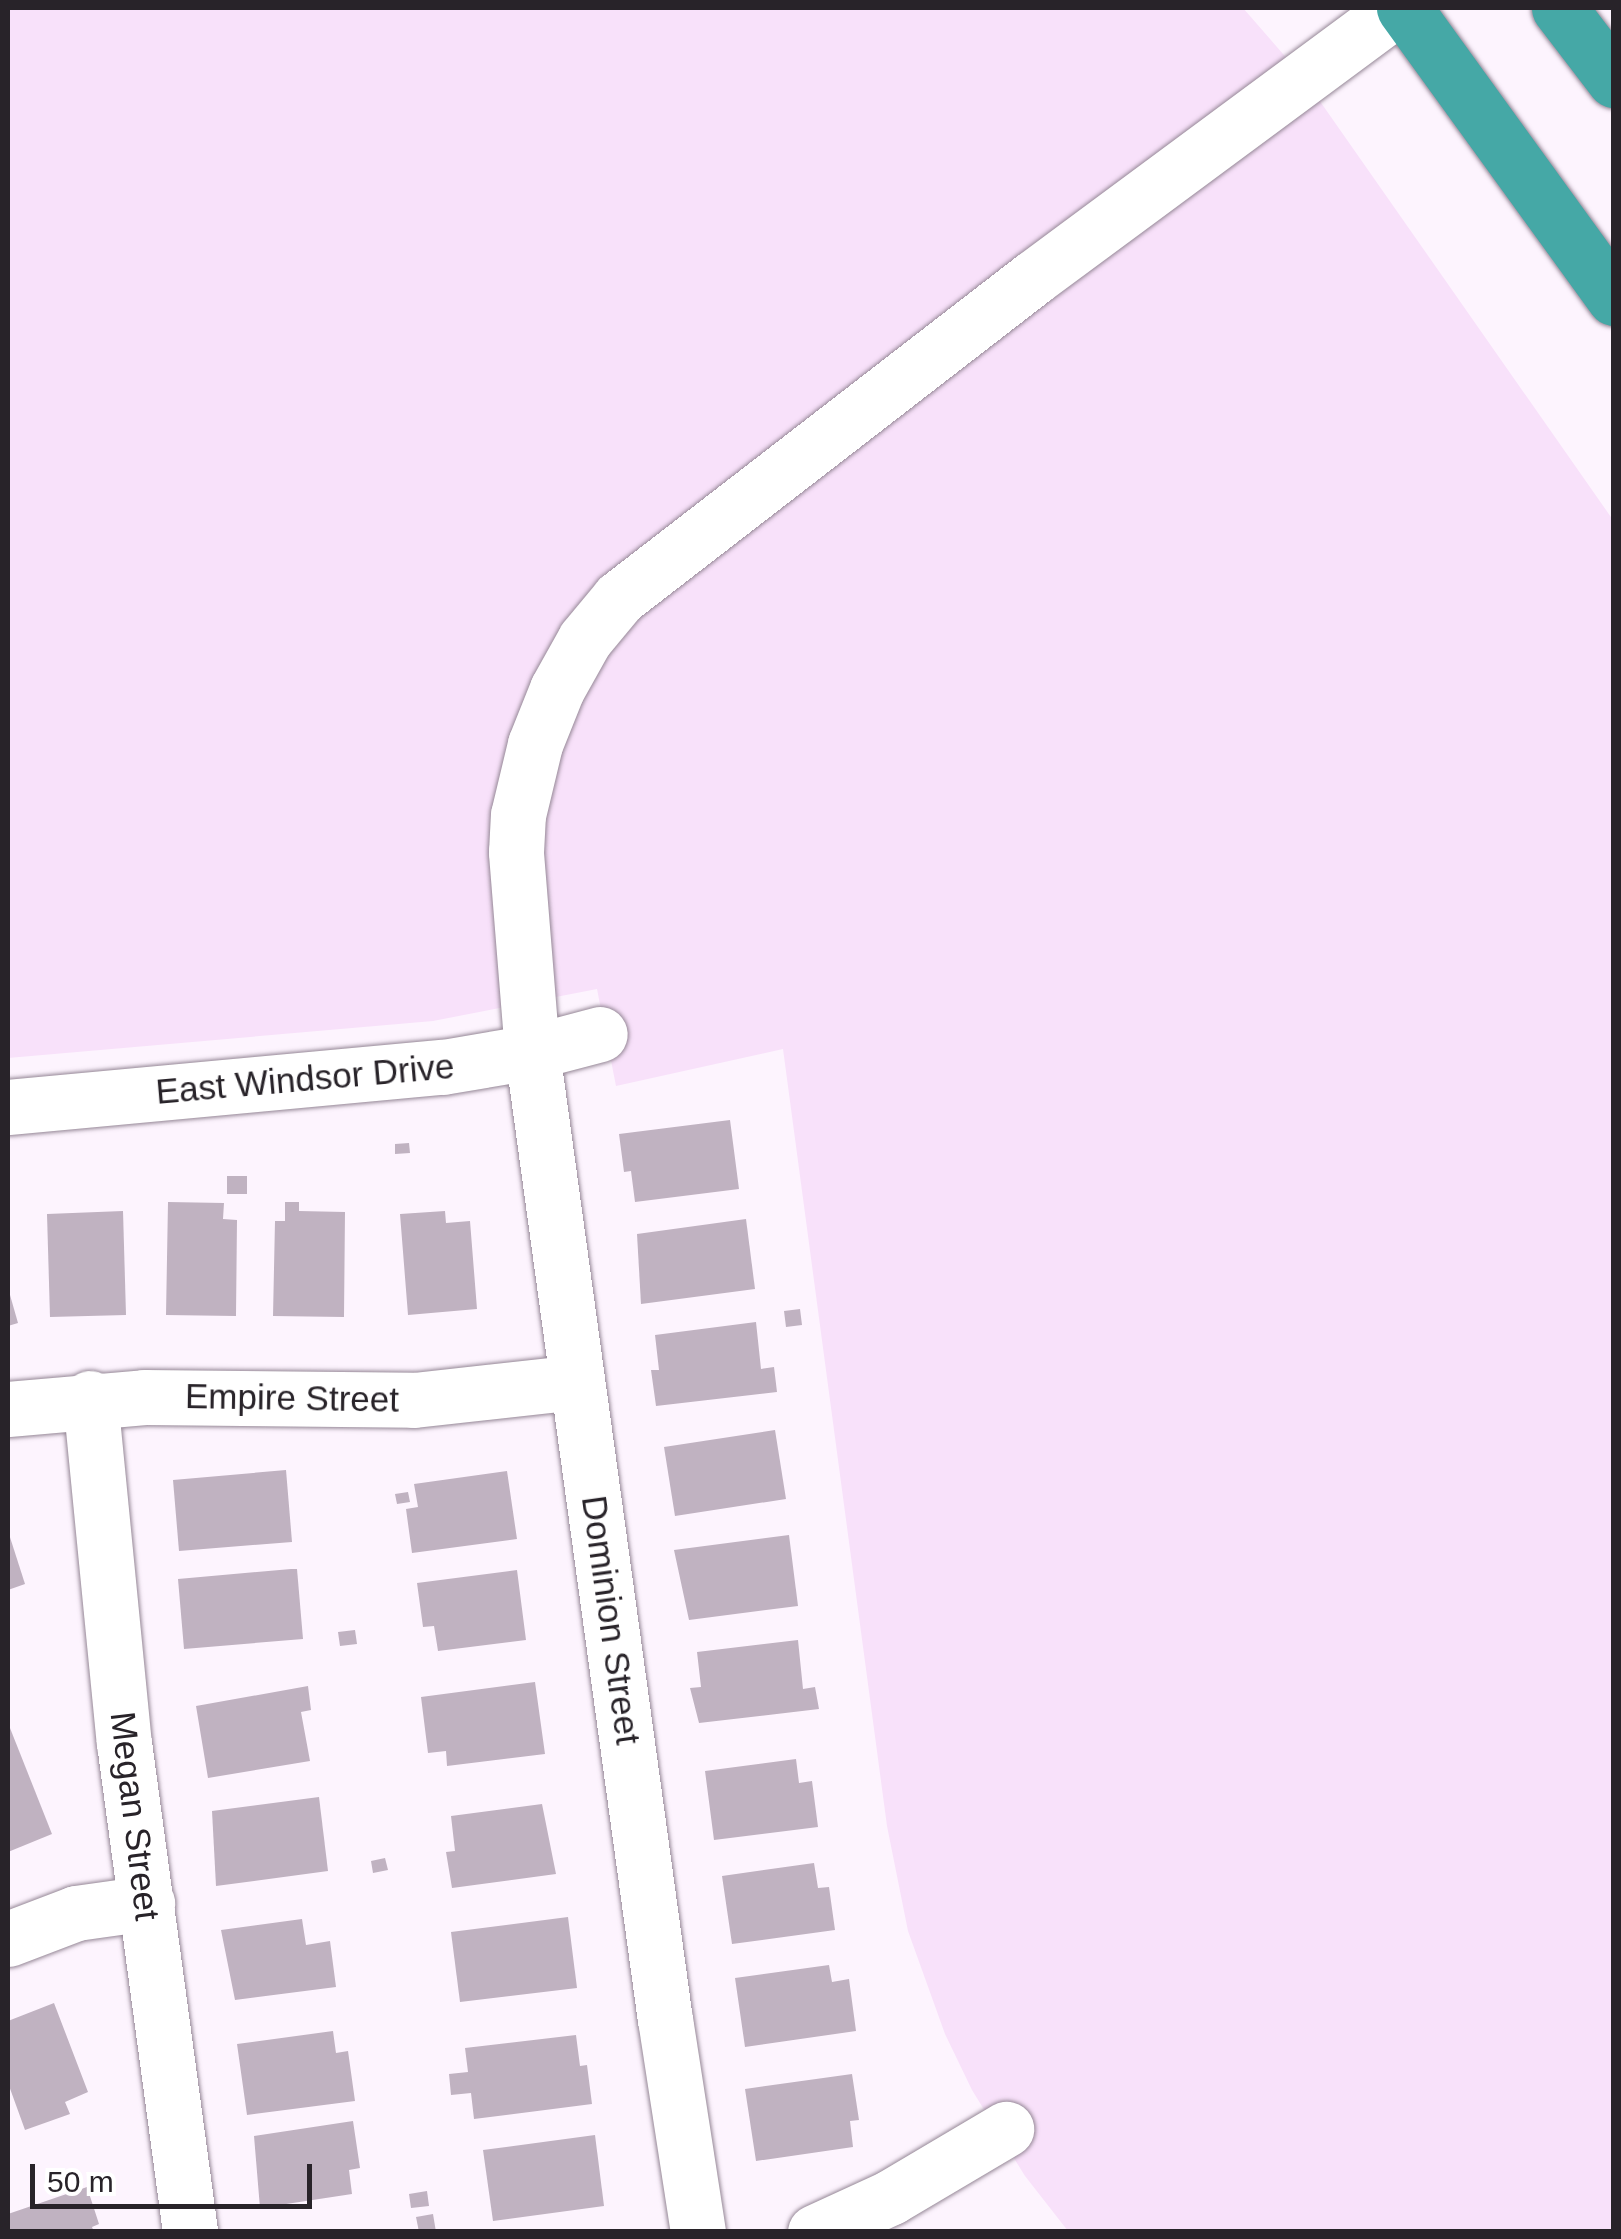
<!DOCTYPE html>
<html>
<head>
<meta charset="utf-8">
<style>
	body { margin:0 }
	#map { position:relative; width:1621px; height:2239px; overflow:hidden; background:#fdf4fe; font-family:Helvetica,sans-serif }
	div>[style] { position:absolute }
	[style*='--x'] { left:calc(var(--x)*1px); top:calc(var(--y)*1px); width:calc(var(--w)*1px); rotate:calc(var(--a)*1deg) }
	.green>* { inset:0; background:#f8e1fa }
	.building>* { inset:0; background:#c0b2c1 }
	.roads { filter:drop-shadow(0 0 2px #958796) drop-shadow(0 0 2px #958796) }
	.minor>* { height:55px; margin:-27.5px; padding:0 27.5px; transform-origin:27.5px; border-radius:27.5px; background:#fff }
	.highway>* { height:55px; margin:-27.5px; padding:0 27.5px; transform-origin:27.5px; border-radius:27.5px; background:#45a8a6 }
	span { translate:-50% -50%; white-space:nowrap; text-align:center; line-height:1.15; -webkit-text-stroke:8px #fff; paint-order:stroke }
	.street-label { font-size:35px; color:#282329 }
	.frame { position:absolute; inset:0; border:10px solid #282329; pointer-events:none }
	.scale { position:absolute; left:30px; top:2164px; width:282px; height:45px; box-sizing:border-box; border:5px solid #282329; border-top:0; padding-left:12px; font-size:30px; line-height:35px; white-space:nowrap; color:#282329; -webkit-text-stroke:8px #fff; paint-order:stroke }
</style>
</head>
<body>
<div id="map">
	<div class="green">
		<div style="clip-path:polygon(8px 8px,1243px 8px,1303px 77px,1613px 520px,1613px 2231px,1068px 2231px,1025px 2176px,972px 2090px,945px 2034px,908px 1931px,887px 1826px,783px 1049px,616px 1086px,597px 989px,433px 1021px,8px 1058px)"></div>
	</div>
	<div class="building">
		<div style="clip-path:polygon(730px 1120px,739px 1189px,635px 1202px,631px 1171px,624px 1172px,619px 1134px)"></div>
		<div style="clip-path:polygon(409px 1143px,410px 1153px,395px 1154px,395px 1144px)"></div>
		<div style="clip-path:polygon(227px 1176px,247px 1176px,247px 1194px,227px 1194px)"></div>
		<div style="clip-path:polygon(168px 1202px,224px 1203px,223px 1219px,237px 1220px,236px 1316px,166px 1315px)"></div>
		<div style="clip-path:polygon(285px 1202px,299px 1202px,299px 1211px,345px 1212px,344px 1317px,273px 1316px,275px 1221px,285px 1221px)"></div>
		<div style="clip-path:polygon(123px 1211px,126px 1315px,50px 1317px,47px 1214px)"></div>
		<div style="clip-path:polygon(445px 1211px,446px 1223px,470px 1221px,477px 1309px,408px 1315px,400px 1214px)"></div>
		<div style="clip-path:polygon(746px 1219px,755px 1289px,641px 1304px,637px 1234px)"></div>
		<div style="clip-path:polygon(8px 1288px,18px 1323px,8px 1326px)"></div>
		<div style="clip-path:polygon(800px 1309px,802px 1325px,786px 1327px,784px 1311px)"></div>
		<div style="clip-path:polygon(756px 1322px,761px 1369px,774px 1367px,777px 1392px,656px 1406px,651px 1370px,659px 1370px,655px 1335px)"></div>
		<div style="clip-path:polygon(775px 1430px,786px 1499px,675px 1516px,664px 1447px)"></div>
		<div style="clip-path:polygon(286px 1470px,292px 1542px,179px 1551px,173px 1480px)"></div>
		<div style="clip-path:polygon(507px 1471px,517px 1539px,412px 1553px,406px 1509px,418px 1507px,414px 1484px)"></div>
		<div style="clip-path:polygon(408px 1492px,410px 1502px,397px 1504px,395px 1494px)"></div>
		<div style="clip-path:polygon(8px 1531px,25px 1584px,8px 1590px)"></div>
		<div style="clip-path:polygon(789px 1535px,798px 1606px,689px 1620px,674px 1550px)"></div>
		<div style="clip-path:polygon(291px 1569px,297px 1569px,303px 1639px,184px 1649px,178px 1579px)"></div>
		<div style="clip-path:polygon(517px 1570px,526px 1640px,438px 1651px,434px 1626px,423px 1627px,417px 1583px)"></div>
		<div style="clip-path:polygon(355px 1630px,357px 1644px,340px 1646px,338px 1632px)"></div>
		<div style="clip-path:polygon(798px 1640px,803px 1689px,815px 1687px,819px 1709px,699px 1723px,690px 1688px,701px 1687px,697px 1652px)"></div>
		<div style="clip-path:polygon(535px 1682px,545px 1754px,447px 1766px,446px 1751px,428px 1753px,421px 1697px)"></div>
		<div style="clip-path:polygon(308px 1686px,311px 1710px,301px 1712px,310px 1761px,208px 1778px,196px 1706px)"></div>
		<div style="clip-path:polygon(8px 1723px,52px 1834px,8px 1852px)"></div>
		<div style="clip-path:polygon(796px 1759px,799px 1783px,812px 1781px,818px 1827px,714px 1840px,705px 1771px)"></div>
		<div style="clip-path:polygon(319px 1797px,328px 1871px,216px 1886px,212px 1811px)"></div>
		<div style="clip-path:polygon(542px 1804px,556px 1874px,452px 1888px,446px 1852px,455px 1851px,451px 1816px)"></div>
		<div style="clip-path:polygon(385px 1858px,388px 1870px,373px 1873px,371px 1861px)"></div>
		<div style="clip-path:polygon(814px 1863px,818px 1888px,829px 1887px,835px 1930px,732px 1944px,722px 1876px)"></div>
		<div style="clip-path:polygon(568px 1917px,577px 1988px,460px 2002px,451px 1932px)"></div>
		<div style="clip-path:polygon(302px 1919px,306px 1945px,330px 1941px,336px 1987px,235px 2000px,221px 1930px)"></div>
		<div style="clip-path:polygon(829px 1965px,832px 1982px,849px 1979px,856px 2031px,745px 2047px,735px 1978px)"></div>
		<div style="clip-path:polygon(54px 2003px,88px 2092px,65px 2102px,70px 2114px,25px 2130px,8px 2083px,8px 2021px)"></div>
		<div style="clip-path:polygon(333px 2031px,336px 2053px,348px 2051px,355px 2101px,247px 2115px,237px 2044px)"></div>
		<div style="clip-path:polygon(576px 2035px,580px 2066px,587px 2065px,592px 2104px,474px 2119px,471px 2093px,451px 2095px,449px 2074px,468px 2072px,465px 2048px)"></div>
		<div style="clip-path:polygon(852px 2074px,859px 2120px,850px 2121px,853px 2147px,756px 2161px,745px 2089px)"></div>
		<div style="clip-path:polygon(353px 2121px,360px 2168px,349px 2170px,352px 2194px,260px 2208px,254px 2136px)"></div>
		<div style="clip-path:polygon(595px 2135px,604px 2206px,493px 2221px,483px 2150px)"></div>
		<div style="clip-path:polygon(87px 2187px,99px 2224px,92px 2227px,94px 2232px,8px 2232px,8px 2214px)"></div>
		<div style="clip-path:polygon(427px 2191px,429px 2206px,411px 2208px,409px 2194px)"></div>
		<div style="clip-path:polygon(433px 2214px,436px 2232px,419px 2232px,416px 2217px)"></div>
	</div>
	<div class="roads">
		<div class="minor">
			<div style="--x:8;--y:1107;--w:437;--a:-5.3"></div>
			<div style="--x:443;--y:1067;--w:90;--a:-9.6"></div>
			<div style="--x:532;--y:1052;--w:70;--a:-14.8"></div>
			<div style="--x:90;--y:1398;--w:347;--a:84.4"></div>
			<div style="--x:124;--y:1743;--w:493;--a:82.3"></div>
			<div style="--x:8;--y:1409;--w:137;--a:-5"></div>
			<div style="--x:144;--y:1397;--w:270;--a:0.6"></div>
			<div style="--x:414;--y:1400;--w:164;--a:-6.3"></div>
			<div style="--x:8;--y:1939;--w:73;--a:-20.9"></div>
			<div style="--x:76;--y:1913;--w:72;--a:-8"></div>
			<div style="--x:698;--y:2232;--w:215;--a:-98.8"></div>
			<div style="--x:665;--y:2020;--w:977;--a:-97.82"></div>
			<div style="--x:532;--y:1052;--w:201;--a:-94.6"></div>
			<div style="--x:516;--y:852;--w:37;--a:-87"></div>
			<div style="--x:518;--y:815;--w:73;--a:-76.5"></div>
			<div style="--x:535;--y:744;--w:59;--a:-68.2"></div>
			<div style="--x:557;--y:689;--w:57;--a:-60.8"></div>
			<div style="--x:585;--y:639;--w:53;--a:-50.3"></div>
			<div style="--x:619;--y:598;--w:523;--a:-37.7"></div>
			<div style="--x:1033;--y:278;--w:454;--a:-36.5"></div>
			<div style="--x:815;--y:2232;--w:84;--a:-24.7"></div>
			<div style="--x:891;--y:2197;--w:134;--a:-30.6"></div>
		</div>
		<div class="highway">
			<div style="--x:1404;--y:8;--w:358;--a:54.1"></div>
			<div style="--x:1559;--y:8;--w:91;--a:52.6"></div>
		</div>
	</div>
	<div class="street-label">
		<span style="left:305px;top:1079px;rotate:-5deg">East Windsor Drive</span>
		<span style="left:292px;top:1398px;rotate:1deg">Empire Street</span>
		<span style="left:611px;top:1620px;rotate:82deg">Dominion Street</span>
		<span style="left:135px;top:1816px;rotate:83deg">Megan Street</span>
	</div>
	<div class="frame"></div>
	<div class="scale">50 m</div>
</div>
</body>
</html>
